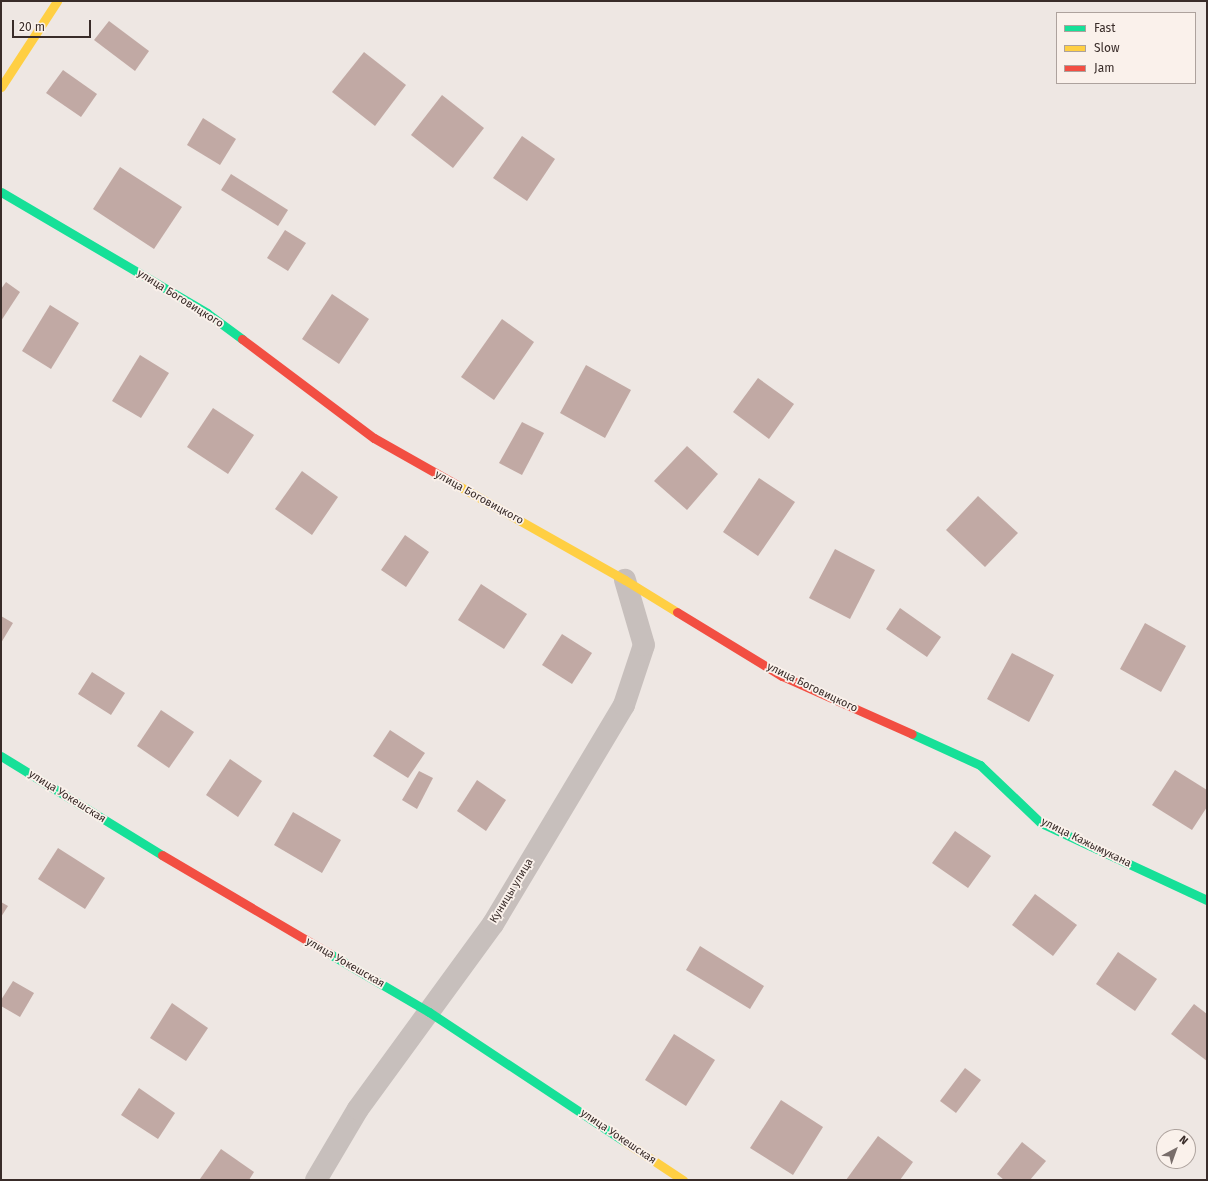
<!DOCTYPE html>
<html>
<head>
<meta charset="utf-8">
<style>
	body { margin:0 }
	#map { position:relative; width:1208px; height:1181px; overflow:hidden; background:#eee7e3; font-family:"Fira Sans",sans-serif }
	div>[style] { position:absolute }
	[style*='--x'] { left:calc(var(--x)*1px); top:calc(var(--y)*1px); width:calc(var(--w)*1px); rotate:calc(var(--a)*1deg) }
	.building>* { inset:0; background:#c1a9a4 }
	.street>* { height:22px; margin:-11px; padding:0 11px; transform-origin:11px; border-radius:11px; background:#c7bfbc }
	.fast>* { height:9px; margin:-4.5px; padding:0 4.5px; transform-origin:4.5px; border-radius:4.5px; background:#16e098 }
	.slow>* { height:9px; margin:-4.5px; padding:0 4.5px; transform-origin:4.5px; border-radius:4.5px; background:#ffcf43 }
	.jam>* { height:9px; margin:-4.5px; padding:0 4.5px; transform-origin:4.5px; border-radius:4.5px; background:#f24e42 }
	span { translate:-50% -50%; white-space:nowrap; text-align:center; line-height:1.15; -webkit-text-stroke:3.5px #faf1eb; paint-order:stroke }
	.street-label { font-size:11px; color:#392c29 }
	.frame { position:absolute; inset:0; border:2px solid #392c29; pointer-events:none }
	.legend { position:absolute; left:1056px; top:12px; width:140px; height:72px; box-sizing:border-box; background:#faf1eb; border:1px solid #ada29d; margin:0; padding:5px 7px; list-style:none; font-size:12px; color:#392c29 }
	.legend li { display:flex; align-items:center; gap:8px; height:20px }
	.legend b { width:20px; border:1px solid #ada29d }
	.north { position:absolute; left:1156px; top:1129px; width:40px; height:40px; box-sizing:border-box; background:#faf1eb; border:1px solid #ada29d; border-radius:50%; rotate:41deg; font-size:11px; font-weight:700; line-height:16px; text-align:center; color:#392c29 }
	.north::after { content:''; display:block; margin:auto; width:14px; height:18px; background:#786d6a; clip-path:polygon(50% 0,100% 100%,50% 72%,0 100%) }
	.scale { position:absolute; left:12px; top:20px; width:79px; height:18px; box-sizing:border-box; border:2px solid #392c29; border-top:0; padding-left:5px; font-size:12px; line-height:14px; white-space:nowrap; color:#392c29; -webkit-text-stroke:3px #faf1eb; paint-order:stroke }
</style>
</head>
<body>
<div id="map">
	<div class="building">
		<div style="clip-path:polygon(109px 21px,149px 51px,135px 71px,94px 40px)"></div>
		<div style="clip-path:polygon(364px 52px,406px 85px,375px 126px,332px 92px)"></div>
		<div style="clip-path:polygon(63px 70px,97px 94px,81px 117px,46px 93px)"></div>
		<div style="clip-path:polygon(442px 95px,484px 128px,453px 168px,411px 135px)"></div>
		<div style="clip-path:polygon(203px 118px,236px 139px,220px 165px,187px 145px)"></div>
		<div style="clip-path:polygon(522px 136px,555px 159px,527px 201px,493px 178px)"></div>
		<div style="clip-path:polygon(120px 167px,182px 207px,154px 249px,93px 209px)"></div>
		<div style="clip-path:polygon(231px 174px,288px 210px,278px 226px,221px 190px)"></div>
		<div style="clip-path:polygon(285px 230px,306px 243px,288px 271px,267px 258px)"></div>
		<div style="clip-path:polygon(6px 282px,20px 292px,1px 321px,1px 289px)"></div>
		<div style="clip-path:polygon(332px 294px,369px 319px,339px 364px,302px 339px)"></div>
		<div style="clip-path:polygon(50px 305px,79px 323px,51px 369px,22px 351px)"></div>
		<div style="clip-path:polygon(502px 319px,534px 342px,494px 400px,461px 377px)"></div>
		<div style="clip-path:polygon(140px 355px,169px 373px,141px 418px,112px 401px)"></div>
		<div style="clip-path:polygon(586px 365px,631px 390px,605px 438px,560px 413px)"></div>
		<div style="clip-path:polygon(758px 378px,794px 404px,769px 439px,733px 412px)"></div>
		<div style="clip-path:polygon(213px 408px,254px 435px,228px 474px,187px 447px)"></div>
		<div style="clip-path:polygon(522px 422px,544px 433px,522px 475px,499px 463px)"></div>
		<div style="clip-path:polygon(687px 446px,718px 474px,687px 510px,654px 481px)"></div>
		<div style="clip-path:polygon(302px 471px,338px 497px,312px 535px,275px 509px)"></div>
		<div style="clip-path:polygon(759px 478px,795px 502px,758px 556px,723px 532px)"></div>
		<div style="clip-path:polygon(978px 496px,1018px 533px,985px 567px,946px 530px)"></div>
		<div style="clip-path:polygon(405px 535px,429px 552px,406px 587px,381px 570px)"></div>
		<div style="clip-path:polygon(835px 549px,875px 570px,850px 619px,809px 598px)"></div>
		<div style="clip-path:polygon(481px 584px,527px 614px,504px 649px,458px 620px)"></div>
		<div style="clip-path:polygon(900px 608px,941px 637px,927px 657px,886px 629px)"></div>
		<div style="clip-path:polygon(1px 616px,13px 623px,1px 643px)"></div>
		<div style="clip-path:polygon(1145px 623px,1186px 646px,1161px 692px,1120px 669px)"></div>
		<div style="clip-path:polygon(562px 634px,592px 653px,572px 684px,542px 665px)"></div>
		<div style="clip-path:polygon(1012px 653px,1054px 675px,1029px 722px,987px 699px)"></div>
		<div style="clip-path:polygon(92px 672px,125px 693px,111px 715px,78px 694px)"></div>
		<div style="clip-path:polygon(161px 710px,194px 732px,169px 768px,137px 746px)"></div>
		<div style="clip-path:polygon(390px 730px,425px 753px,408px 778px,373px 756px)"></div>
		<div style="clip-path:polygon(230px 759px,262px 781px,238px 817px,206px 795px)"></div>
		<div style="clip-path:polygon(1175px 770px,1207px 790px,1207px 807px,1192px 830px,1152px 805px)"></div>
		<div style="clip-path:polygon(419px 771px,433px 778px,417px 809px,402px 800px)"></div>
		<div style="clip-path:polygon(477px 780px,506px 800px,486px 831px,457px 811px)"></div>
		<div style="clip-path:polygon(293px 812px,341px 840px,322px 873px,274px 845px)"></div>
		<div style="clip-path:polygon(955px 831px,991px 856px,968px 888px,932px 863px)"></div>
		<div style="clip-path:polygon(58px 848px,105px 878px,85px 909px,38px 879px)"></div>
		<div style="clip-path:polygon(1035px 894px,1077px 925px,1053px 956px,1012px 925px)"></div>
		<div style="clip-path:polygon(1px 902px,8px 906px,1px 917px)"></div>
		<div style="clip-path:polygon(700px 946px,764px 986px,750px 1009px,686px 970px)"></div>
		<div style="clip-path:polygon(1118px 952px,1157px 979px,1135px 1011px,1096px 984px)"></div>
		<div style="clip-path:polygon(13px 981px,34px 993px,20px 1017px,1px 1006px,1px 1000px)"></div>
		<div style="clip-path:polygon(172px 1003px,208px 1028px,186px 1061px,150px 1038px)"></div>
		<div style="clip-path:polygon(1194px 1004px,1207px 1014px,1207px 1061px,1171px 1034px)"></div>
		<div style="clip-path:polygon(674px 1034px,715px 1060px,686px 1106px,645px 1080px)"></div>
		<div style="clip-path:polygon(965px 1068px,981px 1080px,956px 1113px,940px 1101px)"></div>
		<div style="clip-path:polygon(139px 1088px,175px 1113px,158px 1139px,121px 1115px)"></div>
		<div style="clip-path:polygon(781px 1100px,823px 1127px,793px 1175px,750px 1148px)"></div>
		<div style="clip-path:polygon(878px 1136px,913px 1162px,900px 1180px,846px 1180px)"></div>
		<div style="clip-path:polygon(1022px 1142px,1046px 1161px,1030px 1180px,1004px 1180px,997px 1174px)"></div>
		<div style="clip-path:polygon(221px 1149px,254px 1172px,249px 1180px,200px 1179px)"></div>
	</div>
	<div class="street">
		<div style="--x:316;--y:1180;--w:82;--a:-59.4"></div>
		<div style="--x:358;--y:1109;--w:229;--a:-53.9"></div>
		<div style="--x:493;--y:924;--w:255;--a:-59.1"></div>
		<div style="--x:624;--y:705;--w:63;--a:-71.6"></div>
		<div style="--x:644;--y:645;--w:68;--a:-106.3"></div>
	</div>
	<div class="fast">
		<div style="--x:1;--y:192;--w:239;--a:30.4"></div>
		<div style="--x:207;--y:313;--w:44;--a:36.6"></div>
		<div style="--x:912;--y:734;--w:75;--a:24.5"></div>
		<div style="--x:980;--y:765;--w:84;--a:43.6"></div>
		<div style="--x:1041;--y:823;--w:183;--a:24.9"></div>
		<div style="--x:1;--y:756;--w:189;--a:31.6"></div>
		<div style="--x:330;--y:954;--w:115;--a:30.4"></div>
		<div style="--x:429;--y:1012;--w:234;--a:33.5"></div>
	</div>
	<div class="slow">
		<div style="--x:1;--y:87;--w:103;--a:-56.9"></div>
		<div style="--x:457;--y:485;--w:193;--a:29.5"></div>
		<div style="--x:625;--y:580;--w:61;--a:31.6"></div>
		<div style="--x:624;--y:1141;--w:71;--a:33.5"></div>
	</div>
	<div class="jam">
		<div style="--x:242;--y:339;--w:165;--a:36.9"></div>
		<div style="--x:374;--y:438;--w:95;--a:29.5"></div>
		<div style="--x:677;--y:612;--w:123;--a:31.4"></div>
		<div style="--x:782;--y:676;--w:142;--a:24"></div>
		<div style="--x:162;--y:855;--w:195;--a:30.5"></div>
	</div>
	<div class="street-label">
		<span style="left:180px;top:299px;rotate:32deg">улица Боговицкого</span>
		<span style="left:479px;top:498px;rotate:29deg">улица Боговицкого</span>
		<span style="left:812px;top:688px;rotate:26deg">улица Боговицкого</span>
		<span style="left:67px;top:797px;rotate:32deg">улица Уокешская</span>
		<span style="left:1086px;top:843px;rotate:26deg">улица Кажымукана</span>
		<span style="left:512px;top:891px;rotate:-59deg">Куницы улица</span>
		<span style="left:345px;top:963px;rotate:30deg">улица Уокешская</span>
		<span style="left:618px;top:1137px;rotate:34deg">улица Уокешская</span>
	</div>
	<div class="frame"></div>
	<ul class="legend">
	<li><b style="height:5px;background:#16e098"></b>Fast</li>
	<li><b style="height:5px;background:#ffcf43"></b>Slow</li>
	<li><b style="height:5px;background:#f24e42"></b>Jam</li>
	</ul>
	<div class="north">N</div>
	<div class="scale">20 m</div>
</div>
</body>
</html>
